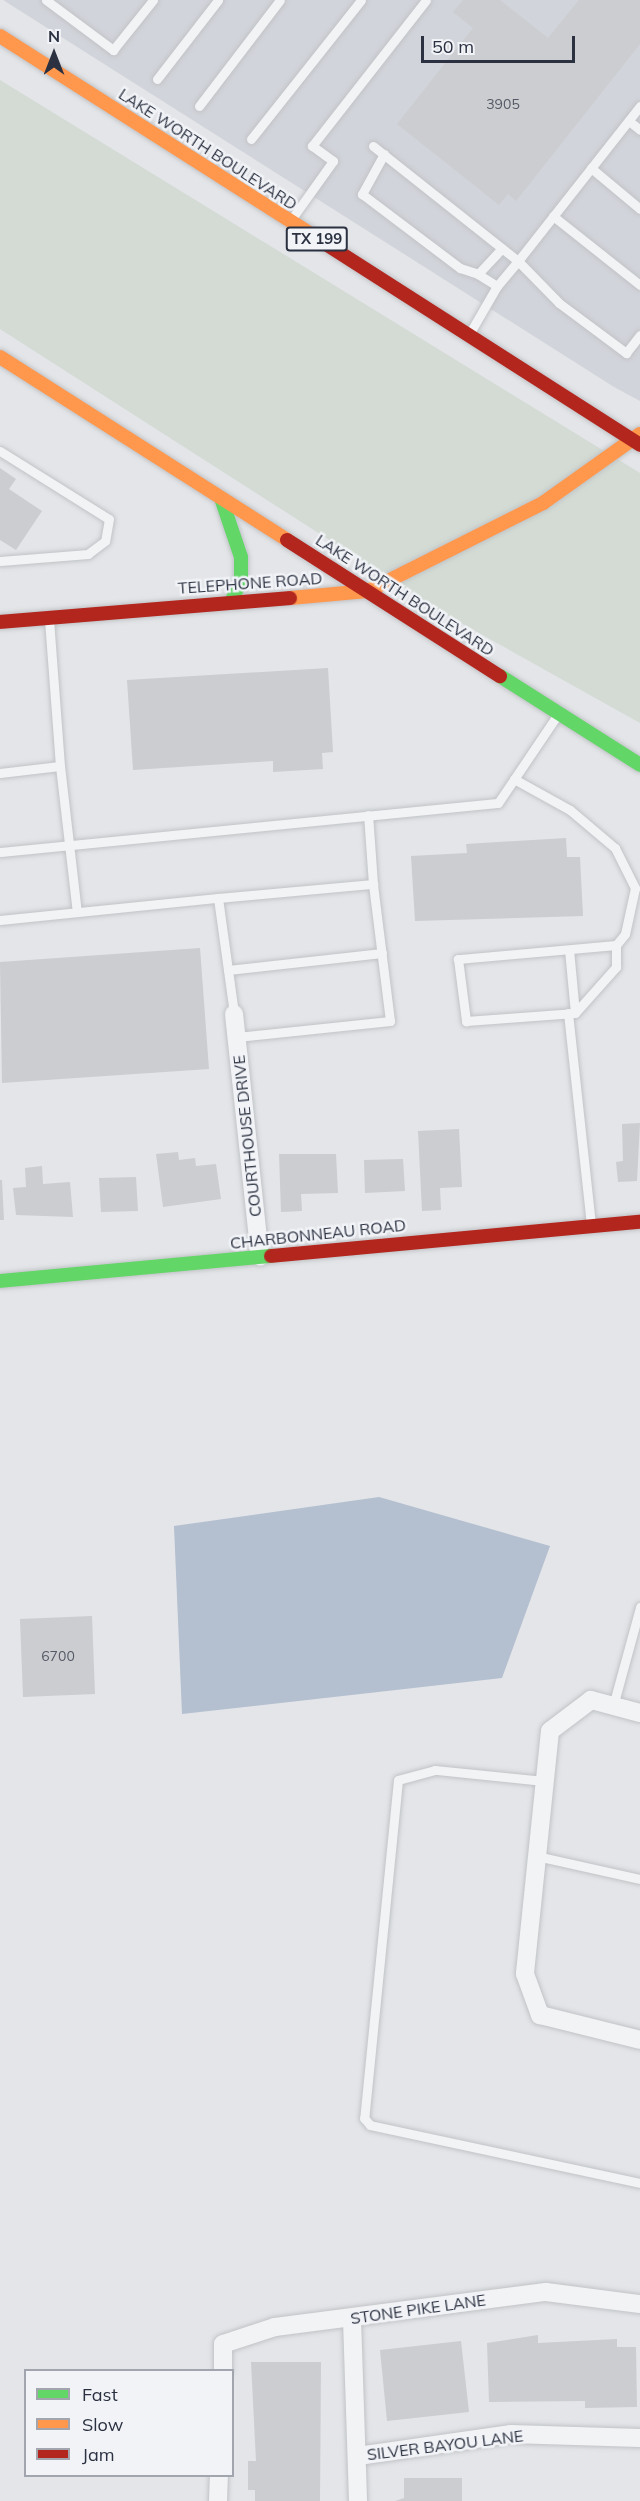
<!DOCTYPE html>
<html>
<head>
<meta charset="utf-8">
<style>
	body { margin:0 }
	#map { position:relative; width:640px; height:2501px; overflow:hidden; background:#e3e5e8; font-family:Mulish,sans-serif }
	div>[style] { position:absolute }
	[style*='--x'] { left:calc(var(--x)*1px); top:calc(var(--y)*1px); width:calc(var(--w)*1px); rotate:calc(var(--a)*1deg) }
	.built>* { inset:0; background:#d2d4db }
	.green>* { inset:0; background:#d3dbd4 }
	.water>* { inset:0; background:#b4bfd0 }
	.building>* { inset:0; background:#cbcdd0 }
	.roads { filter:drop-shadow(0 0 2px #c1c3c6) drop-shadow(0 0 2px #c1c3c6) }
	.lane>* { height:9px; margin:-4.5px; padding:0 4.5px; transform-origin:4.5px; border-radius:4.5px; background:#f2f3f5 }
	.street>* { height:18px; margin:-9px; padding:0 9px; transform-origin:9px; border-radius:9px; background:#f2f3f5 }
	.fast>* { height:14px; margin:-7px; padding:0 7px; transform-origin:7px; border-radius:7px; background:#63d668 }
	.slow>* { height:14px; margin:-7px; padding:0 7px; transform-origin:7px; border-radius:7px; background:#ff974d }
	.jam>* { height:14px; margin:-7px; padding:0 7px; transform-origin:7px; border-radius:7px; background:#b3261e }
	span { translate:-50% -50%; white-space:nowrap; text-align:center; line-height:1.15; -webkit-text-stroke:5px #f1f3f7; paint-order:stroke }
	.number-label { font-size:14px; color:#545965 }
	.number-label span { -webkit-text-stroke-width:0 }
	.shield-label span { padding:2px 4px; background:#f1f3f7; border:2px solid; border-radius:4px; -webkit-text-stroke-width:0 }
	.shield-label { font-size:15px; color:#2b3140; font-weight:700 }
	.street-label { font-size:16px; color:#2b3140 }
	.legend { position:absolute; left:24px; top:2369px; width:210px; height:108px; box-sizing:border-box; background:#f1f3f7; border:2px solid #a2a5ae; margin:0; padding:8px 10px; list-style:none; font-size:18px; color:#2b3140 }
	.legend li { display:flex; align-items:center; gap:12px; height:30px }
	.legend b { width:30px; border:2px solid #a2a5ae }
	.north { position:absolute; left:24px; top:24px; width:60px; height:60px; -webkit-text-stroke:4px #f1f3f7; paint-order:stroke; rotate:0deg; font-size:16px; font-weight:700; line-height:24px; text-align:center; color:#2b3140 }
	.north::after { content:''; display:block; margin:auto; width:21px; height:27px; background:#2b3140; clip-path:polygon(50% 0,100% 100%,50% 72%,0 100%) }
	.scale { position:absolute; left:421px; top:36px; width:154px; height:27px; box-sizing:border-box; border:3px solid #2b3140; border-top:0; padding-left:8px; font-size:18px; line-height:21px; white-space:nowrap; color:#2b3140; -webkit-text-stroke:4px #f1f3f7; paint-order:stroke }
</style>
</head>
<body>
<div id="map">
	<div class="built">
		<div style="clip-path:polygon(3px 0,640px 0,640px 401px,614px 387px)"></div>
	</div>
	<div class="green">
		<div style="clip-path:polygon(0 80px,640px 473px,640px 723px,445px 614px,0 329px)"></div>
	</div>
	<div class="water">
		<div style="clip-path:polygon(379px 1497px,550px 1546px,502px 1678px,182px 1714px,174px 1526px)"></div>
	</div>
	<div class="building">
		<div style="clip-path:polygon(463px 0,500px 0,548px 38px,579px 0,640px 0,640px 44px,516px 201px,508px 194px,499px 205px,397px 124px,473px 28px,453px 12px)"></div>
		<div style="clip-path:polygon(0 468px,16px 479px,9px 489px,42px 511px,16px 550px,0 540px)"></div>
		<div style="clip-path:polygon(328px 668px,333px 752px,322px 753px,323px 769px,273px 772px,273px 761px,133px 770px,127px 680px)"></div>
		<div style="clip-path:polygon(566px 838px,567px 857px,580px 857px,583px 916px,415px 921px,411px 856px,467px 853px,466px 844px)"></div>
		<div style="clip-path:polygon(200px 948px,209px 1069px,2px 1083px,0 962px)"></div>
		<div style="clip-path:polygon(640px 1123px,637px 1181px,618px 1182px,616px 1162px,623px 1161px,622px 1124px)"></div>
		<div style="clip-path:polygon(459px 1129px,462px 1187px,440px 1188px,441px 1210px,422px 1211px,418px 1131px)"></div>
		<div style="clip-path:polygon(178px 1152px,179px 1160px,195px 1158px,196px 1166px,216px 1164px,221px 1199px,163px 1207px,156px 1154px)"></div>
		<div style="clip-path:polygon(279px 1154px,336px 1154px,338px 1193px,301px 1194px,302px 1211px,281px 1212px)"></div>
		<div style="clip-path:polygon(403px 1159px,405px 1191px,365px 1193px,364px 1160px)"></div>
		<div style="clip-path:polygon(42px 1166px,43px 1184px,70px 1182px,73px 1217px,16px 1215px,13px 1188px,26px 1187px,25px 1168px)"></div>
		<div style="clip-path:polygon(136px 1177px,138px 1211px,101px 1212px,99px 1178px)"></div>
		<div style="clip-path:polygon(0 1180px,2px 1180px,4px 1220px,0 1220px)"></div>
		<div style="clip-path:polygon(92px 1616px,95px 1694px,23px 1697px,20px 1619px)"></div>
		<div style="clip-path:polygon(538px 2335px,538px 2343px,617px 2339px,617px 2347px,636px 2347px,637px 2407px,585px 2408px,585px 2401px,489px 2402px,487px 2343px)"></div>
		<div style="clip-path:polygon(461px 2341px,469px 2412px,387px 2421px,380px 2350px)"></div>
		<div style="clip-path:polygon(251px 2362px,321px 2362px,320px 2501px,255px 2501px,255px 2490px,248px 2490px,248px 2461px,256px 2461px)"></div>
		<div style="clip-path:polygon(404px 2478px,462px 2478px,462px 2501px,395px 2501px,404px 2498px)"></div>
	</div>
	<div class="roads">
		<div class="lane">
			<div style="--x:46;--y:0;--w:84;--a:36.7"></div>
			<div style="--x:113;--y:50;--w:64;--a:-51.3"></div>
			<div style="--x:157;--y:79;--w:100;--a:-52.3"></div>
			<div style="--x:199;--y:106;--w:133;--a:-52.6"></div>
			<div style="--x:640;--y:106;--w:197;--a:128.2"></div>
			<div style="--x:518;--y:261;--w:59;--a:45.7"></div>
			<div style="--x:559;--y:303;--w:84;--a:36.7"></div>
			<div style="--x:626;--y:353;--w:23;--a:-52"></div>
			<div style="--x:629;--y:121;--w:14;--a:39"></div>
			<div style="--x:251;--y:139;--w:177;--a:-51.6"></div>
			<div style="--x:373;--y:146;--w:185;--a:38.4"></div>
			<div style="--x:518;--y:261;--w:33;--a:130"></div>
			<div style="--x:497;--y:286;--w:22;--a:-148"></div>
			<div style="--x:384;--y:154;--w:46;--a:118.8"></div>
			<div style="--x:362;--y:194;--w:123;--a:37.1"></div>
			<div style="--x:460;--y:268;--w:19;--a:18"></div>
			<div style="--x:478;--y:274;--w:35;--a:-47"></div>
			<div style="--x:591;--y:168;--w:64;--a:39.9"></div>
			<div style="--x:553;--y:216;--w:111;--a:38.4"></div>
			<div style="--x:293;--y:217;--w:69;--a:-54.5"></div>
			<div style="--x:333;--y:161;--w:26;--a:-144"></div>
			<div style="--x:312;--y:146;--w:185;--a:-52"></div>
			<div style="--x:471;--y:331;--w:52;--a:-60"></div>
			<div style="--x:0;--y:451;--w:128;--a:32"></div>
			<div style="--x:109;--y:519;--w:22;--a:100"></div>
			<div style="--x:105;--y:541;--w:21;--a:143"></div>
			<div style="--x:88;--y:554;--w:88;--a:175.5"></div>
			<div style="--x:60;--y:766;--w:147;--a:83.4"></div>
			<div style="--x:0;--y:773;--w:60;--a:-6.7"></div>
			<div style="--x:60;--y:766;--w:147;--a:-94.3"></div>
			<div style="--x:514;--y:779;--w:64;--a:29"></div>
			<div style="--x:570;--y:810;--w:59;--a:40.2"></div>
			<div style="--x:615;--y:848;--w:45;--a:63.4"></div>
			<div style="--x:635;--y:888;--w:47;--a:102.3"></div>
			<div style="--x:625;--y:934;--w:14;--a:129"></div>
			<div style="--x:616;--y:945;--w:159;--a:174.9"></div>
			<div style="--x:458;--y:959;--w:63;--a:82.6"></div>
			<div style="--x:466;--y:1021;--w:109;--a:-4.2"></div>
			<div style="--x:575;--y:1013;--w:63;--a:-95.4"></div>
			<div style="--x:0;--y:852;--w:500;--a:-5.62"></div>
			<div style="--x:498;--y:803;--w:104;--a:-56"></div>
			<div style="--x:218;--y:898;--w:156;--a:-5.2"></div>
			<div style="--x:373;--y:884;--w:69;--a:-94.1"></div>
			<div style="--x:0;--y:920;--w:219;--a:-5.8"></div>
			<div style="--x:218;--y:898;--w:117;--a:82.1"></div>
			<div style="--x:228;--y:970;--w:155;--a:-6.3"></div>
			<div style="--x:568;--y:1013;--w:214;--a:83.8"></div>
			<div style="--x:575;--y:1013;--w:62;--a:-48.3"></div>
			<div style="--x:616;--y:967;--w:22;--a:-90"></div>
			<div style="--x:237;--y:1037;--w:154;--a:-6"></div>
			<div style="--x:390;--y:1021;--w:138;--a:-97.1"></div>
			<div style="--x:613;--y:1706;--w:103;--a:-74.7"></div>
			<div style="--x:544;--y:1781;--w:110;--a:-174.2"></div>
			<div style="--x:435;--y:1770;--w:38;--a:165"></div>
			<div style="--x:398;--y:1780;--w:340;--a:95.7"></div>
			<div style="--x:364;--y:2118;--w:9;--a:49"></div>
			<div style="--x:370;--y:2125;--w:276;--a:12.1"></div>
			<div style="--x:537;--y:1856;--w:106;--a:12.6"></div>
		</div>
		<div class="street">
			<div style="--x:234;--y:1014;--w:244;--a:83.9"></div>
			<div style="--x:640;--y:1713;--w:51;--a:-165.1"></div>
			<div style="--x:591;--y:1700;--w:51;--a:142.9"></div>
			<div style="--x:550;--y:1731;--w:244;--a:95.9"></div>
			<div style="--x:525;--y:1974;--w:44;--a:69.9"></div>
			<div style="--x:540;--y:2015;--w:103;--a:14"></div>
			<div style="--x:352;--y:2319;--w:182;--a:88.1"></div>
			<div style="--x:223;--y:2370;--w:26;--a:-90"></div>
			<div style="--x:223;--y:2344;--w:55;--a:-18.1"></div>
			<div style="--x:275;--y:2327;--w:273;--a:-7.4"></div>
			<div style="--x:546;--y:2292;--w:95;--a:7.3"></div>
			<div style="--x:358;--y:2456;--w:155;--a:-8.2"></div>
			<div style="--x:511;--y:2434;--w:129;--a:1.8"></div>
			<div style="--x:218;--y:2501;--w:25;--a:-88"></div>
		</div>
		<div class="fast">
			<div style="--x:221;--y:498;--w:62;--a:71.3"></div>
			<div style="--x:241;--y:557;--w:23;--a:90"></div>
			<div style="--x:241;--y:580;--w:22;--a:114"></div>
			<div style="--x:500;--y:676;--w:166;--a:32.4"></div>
			<div style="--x:0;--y:1281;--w:272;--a:-5.3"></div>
		</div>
		<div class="slow">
			<div style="--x:0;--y:36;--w:387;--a:32.5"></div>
			<div style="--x:0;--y:357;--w:340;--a:32.5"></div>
			<div style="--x:290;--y:598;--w:78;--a:-5.1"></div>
			<div style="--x:368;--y:591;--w:196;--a:-26.7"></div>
			<div style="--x:543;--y:503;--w:119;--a:-35.4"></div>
		</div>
		<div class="jam">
			<div style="--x:326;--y:244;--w:373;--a:32.6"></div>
			<div style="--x:287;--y:540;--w:253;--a:32.6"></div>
			<div style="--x:0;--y:622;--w:291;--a:-4.7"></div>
			<div style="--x:271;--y:1256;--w:371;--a:-5.3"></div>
		</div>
	</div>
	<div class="number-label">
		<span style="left:503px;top:104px">3905</span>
		<span style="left:58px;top:1656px">6700</span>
	</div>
	<div class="shield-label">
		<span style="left:317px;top:239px">TX 199</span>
	</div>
	<div class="street-label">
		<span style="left:208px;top:149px;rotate:33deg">LAKE WORTH BOULEVARD</span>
		<span style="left:250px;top:583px;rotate:-4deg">TELEPHONE ROAD</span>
		<span style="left:405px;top:595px;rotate:33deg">LAKE WORTH BOULEVARD</span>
		<span style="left:247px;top:1136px;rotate:-96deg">COURTHOUSE DRIVE</span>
		<span style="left:318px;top:1234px;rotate:-6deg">CHARBONNEAU ROAD</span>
		<span style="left:418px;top:2309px;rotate:-8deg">STONE PIKE LANE</span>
		<span style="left:445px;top:2445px;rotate:-7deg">SILVER BAYOU LANE</span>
	</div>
	<ul class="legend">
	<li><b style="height:8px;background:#63d668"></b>Fast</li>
	<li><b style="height:8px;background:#ff974d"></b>Slow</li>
	<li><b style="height:8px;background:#b3261e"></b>Jam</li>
	</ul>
	<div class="north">N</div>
	<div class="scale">50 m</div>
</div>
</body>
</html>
